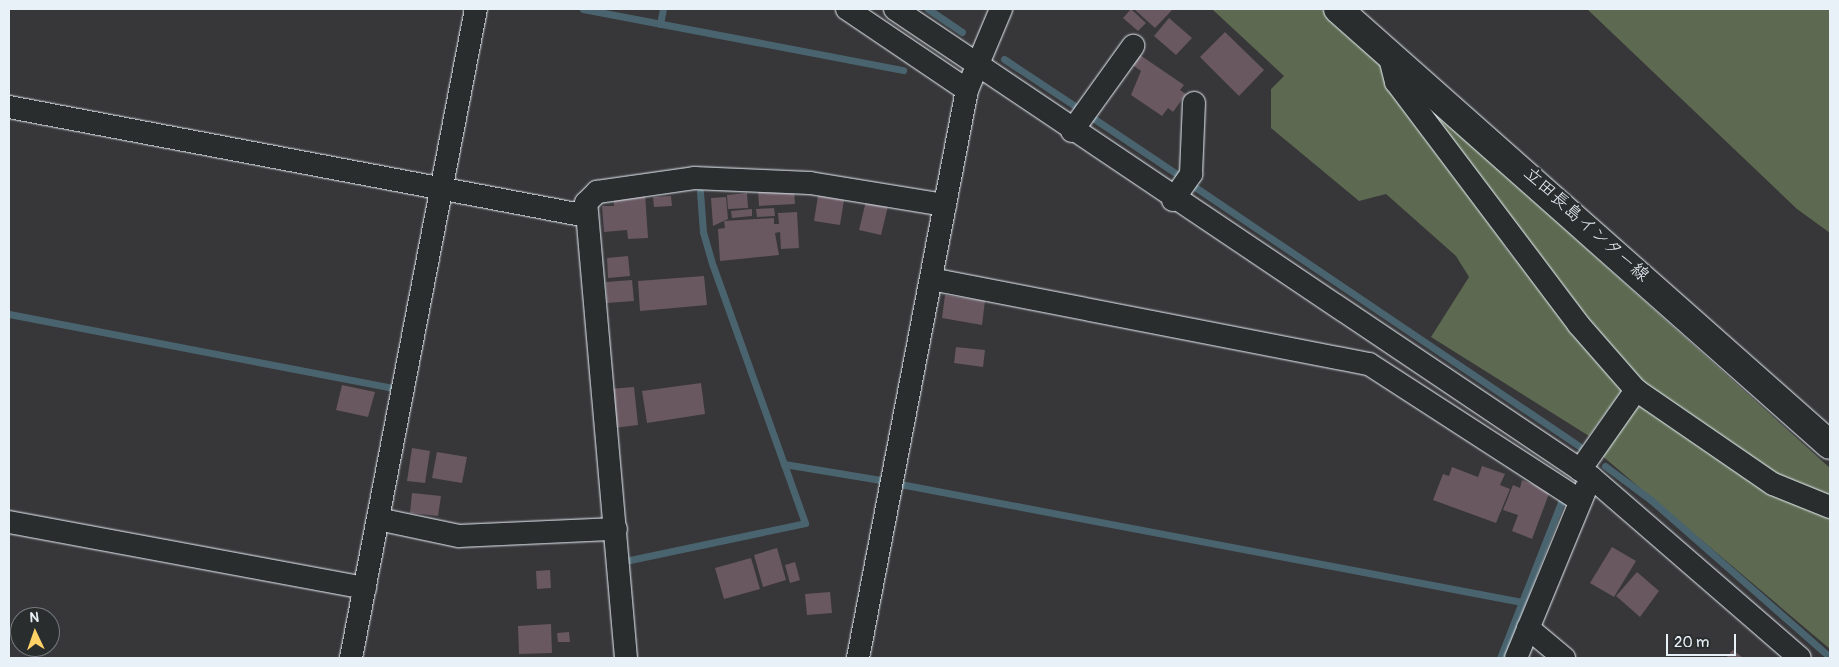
<!DOCTYPE html>
<html>
<head>
<meta charset="utf-8">
<style>
	body { margin:0 }
	#map { position:relative; width:1839px; height:667px; overflow:hidden; background:#373638; font-family:Pangolin,"Klee One",sans-serif }
	div>[style] { position:absolute }
	[style*='--x'] { left:calc(var(--x)*1px); top:calc(var(--y)*1px); width:calc(var(--w)*1px); rotate:calc(var(--a)*1deg) }
	.green>* { inset:0; background:#5d6a51 }
	.stream>* { height:7px; margin:-3.5px; padding:0 3.5px; transform-origin:3.5px; border-radius:3.5px; background:#4a646f }
	.building>* { inset:0; background:#695860 }
	.roads { filter:drop-shadow(0 0 1px #e8f1f8) drop-shadow(0 0 1px #e8f1f8) }
	.minor>* { height:22px; margin:-11px; padding:0 11px; transform-origin:11px; border-radius:11px; background:#2a2d2e }
	.major>* { height:28px; margin:-14px; padding:0 14px; transform-origin:14px; border-radius:14px; background:#2a2d2e }
	span { translate:-50% -50%; white-space:nowrap; text-align:center; line-height:1.15; -webkit-text-stroke:4.5px #2a2d2e; paint-order:stroke }
	.street-label { font-size:18px; color:#e8f1f8 }
	.frame { position:absolute; inset:0; border:10px solid #e8f1f8; pointer-events:none }
	.north { position:absolute; left:10px; top:607px; width:50px; height:50px; box-sizing:border-box; background:#2a2d2e; border:1px solid #767b7f; border-radius:50%; rotate:357deg; font-size:14px; font-weight:700; line-height:20px; text-align:center; color:#e8f1f8 }
	.north::after { content:''; display:block; margin:auto; width:18px; height:22px; background:#ffd166; clip-path:polygon(50% 0,100% 100%,50% 72%,0 100%) }
	.scale { position:absolute; left:1666px; top:634px; width:70px; height:22px; box-sizing:border-box; border:2px solid #e8f1f8; border-top:0; padding-left:6px; font-size:15px; line-height:18px; white-space:nowrap; color:#e8f1f8; -webkit-text-stroke:4px #2a2d2e; paint-order:stroke }
</style>
</head>
<body>
<div id="map">
	<div class="green">
		<div style="clip-path:polygon(1212px 9px,1321px 9px,1379px 63px,1483px 205px,1506px 248px,1622px 390px,1589px 436px,1431px 337px,1469px 277px,1456px 256px,1386px 194px,1359px 201px,1271px 128px,1271px 89px,1284px 76px)"></div>
		<div style="clip-path:polygon(1587px 9px,1830px 9px,1830px 233px,1797px 209px)"></div>
		<div style="clip-path:polygon(1405px 85px,1830px 468px,1830px 499px,1779px 482px,1638px 382px)"></div>
		<div style="clip-path:polygon(1647px 405px,1830px 513px,1830px 649px,1600px 454px,1633px 409px)"></div>
	</div>
	<div class="stream">
		<div style="--x:583;--y:9;--w:326;--a:10.8"></div>
		<div style="--x:928;--y:9;--w:41;--a:34.1"></div>
		<div style="--x:660;--y:24;--w:15;--a:-79"></div>
		<div style="--x:1004;--y:59;--w:89;--a:33.5"></div>
		<div style="--x:1093;--y:118;--w:101;--a:33.7"></div>
		<div style="--x:1195;--y:187;--w:463;--a:34"></div>
		<div style="--x:700;--y:192;--w:40;--a:85.7"></div>
		<div style="--x:703;--y:232;--w:35;--a:74"></div>
		<div style="--x:713;--y:266;--w:210;--a:70.3"></div>
		<div style="--x:784;--y:464;--w:98;--a:9.4"></div>
		<div style="--x:9;--y:314;--w:392;--a:10.9"></div>
		<div style="--x:1605;--y:466;--w:57;--a:36.5"></div>
		<div style="--x:1651;--y:500;--w:238;--a:41.3"></div>
		<div style="--x:900;--y:484;--w:633;--a:10.74"></div>
		<div style="--x:625;--y:561;--w:184;--a:-11.9"></div>
		<div style="--x:805;--y:523;--w:63;--a:-109.6"></div>
		<div style="--x:1500;--y:658;--w:168;--a:-68.6"></div>
	</div>
	<div class="building">
		<div style="clip-path:polygon(1131px 9px,1146px 23px,1138px 31px,1123px 18px)"></div>
		<div style="clip-path:polygon(1134px 9px,1173px 9px,1155px 28px)"></div>
		<div style="clip-path:polygon(1169px 18px,1192px 38px,1176px 55px,1154px 36px)"></div>
		<div style="clip-path:polygon(1225px 32px,1264px 70px,1239px 96px,1200px 57px)"></div>
		<div style="clip-path:polygon(1137px 53px,1184px 85px,1180px 90px,1186px 94px,1173px 112px,1168px 108px,1162px 116px,1131px 95px,1141px 71px,1130px 63px)"></div>
		<div style="clip-path:polygon(794px 188px,795px 204px,759px 206px,758px 190px)"></div>
		<div style="clip-path:polygon(645px 193px,648px 238px,628px 239px,627px 230px,604px 232px,602px 206px,614px 206px,613px 195px)"></div>
		<div style="clip-path:polygon(747px 193px,748px 208px,728px 209px,727px 195px)"></div>
		<div style="clip-path:polygon(671px 196px,672px 206px,654px 207px,653px 197px)"></div>
		<div style="clip-path:polygon(818px 196px,844px 200px,840px 225px,814px 221px)"></div>
		<div style="clip-path:polygon(726px 197px,728px 219px,713px 226px,711px 198px)"></div>
		<div style="clip-path:polygon(866px 201px,888px 206px,881px 235px,859px 230px)"></div>
		<div style="clip-path:polygon(774px 208px,775px 216px,757px 217px,756px 209px)"></div>
		<div style="clip-path:polygon(752px 209px,752px 216px,732px 218px,731px 211px)"></div>
		<div style="clip-path:polygon(797px 212px,799px 248px,781px 249px,780px 232px,775px 233px,779px 255px,720px 261px,718px 229px,725px 228px,724px 221px,774px 218px,774px 224px,779px 224px,778px 213px)"></div>
		<div style="clip-path:polygon(628px 256px,630px 276px,608px 278px,607px 258px)"></div>
		<div style="clip-path:polygon(704px 276px,707px 305px,640px 311px,638px 281px)"></div>
		<div style="clip-path:polygon(632px 280px,634px 301px,607px 303px,606px 282px)"></div>
		<div style="clip-path:polygon(945px 295px,985px 301px,982px 325px,942px 318px)"></div>
		<div style="clip-path:polygon(956px 347px,985px 350px,983px 367px,954px 363px)"></div>
		<div style="clip-path:polygon(701px 383px,705px 414px,647px 423px,642px 391px)"></div>
		<div style="clip-path:polygon(342px 385px,375px 392px,368px 417px,336px 410px)"></div>
		<div style="clip-path:polygon(634px 387px,638px 425px,614px 428px,610px 389px)"></div>
		<div style="clip-path:polygon(412px 448px,430px 451px,425px 483px,407px 481px)"></div>
		<div style="clip-path:polygon(437px 452px,467px 457px,462px 483px,432px 478px)"></div>
		<div style="clip-path:polygon(1482px 466px,1505px 474px,1500px 485px,1510px 489px,1496px 523px,1433px 500px,1443px 474px,1449px 476px,1452px 467px,1478px 477px)"></div>
		<div style="clip-path:polygon(1522px 480px,1550px 491px,1532px 539px,1512px 531px,1518px 515px,1503px 510px,1513px 485px,1520px 488px)"></div>
		<div style="clip-path:polygon(412px 493px,441px 496px,438px 516px,410px 513px)"></div>
		<div style="clip-path:polygon(1612px 547px,1636px 561px,1614px 597px,1590px 583px)"></div>
		<div style="clip-path:polygon(777px 548px,786px 580px,763px 587px,754px 555px)"></div>
		<div style="clip-path:polygon(751px 558px,760px 589px,724px 599px,715px 568px)"></div>
		<div style="clip-path:polygon(795px 562px,800px 580px,790px 583px,785px 565px)"></div>
		<div style="clip-path:polygon(550px 570px,551px 588px,537px 589px,536px 571px)"></div>
		<div style="clip-path:polygon(1637px 572px,1659px 591px,1640px 617px,1616px 596px)"></div>
		<div style="clip-path:polygon(830px 592px,832px 613px,807px 615px,805px 594px)"></div>
		<div style="clip-path:polygon(551px 624px,552px 653px,519px 654px,518px 626px)"></div>
		<div style="clip-path:polygon(569px 632px,570px 642px,558px 642px,557px 633px)"></div>
		<div style="clip-path:polygon(1733px 650px,1743px 658px,1726px 658px)"></div>
	</div>
	<div class="roads">
		<div class="minor">
			<div style="--x:847;--y:9;--w:145;--a:34"></div>
			<div style="--x:895;--y:9;--w:839;--a:33.92"></div>
			<div style="--x:1591;--y:477;--w:276;--a:40.9"></div>
			<div style="--x:1389;--y:54;--w:29;--a:76"></div>
			<div style="--x:1396;--y:82;--w:304;--a:53"></div>
			<div style="--x:1579;--y:325;--w:86;--a:48.8"></div>
			<div style="--x:1636;--y:390;--w:166;--a:34.5"></div>
			<div style="--x:1773;--y:484;--w:61;--a:22"></div>
			<div style="--x:9;--y:107;--w:588;--a:10.68"></div>
			<div style="--x:1072;--y:131;--w:105;--a:-54.3"></div>
			<div style="--x:1173;--y:200;--w:32;--a:-55"></div>
			<div style="--x:1191;--y:174;--w:71;--a:-87.6"></div>
			<div style="--x:931;--y:279;--w:446;--a:11"></div>
			<div style="--x:1369;--y:364;--w:252;--a:32.9"></div>
			<div style="--x:1580;--y:470;--w:98;--a:-55"></div>
			<div style="--x:378;--y:519;--w:83;--a:11.9"></div>
			<div style="--x:459;--y:536;--w:157;--a:-2.6"></div>
			<div style="--x:9;--y:522;--w:362;--a:10.5"></div>
			<div style="--x:1528;--y:628;--w:47;--a:39.8"></div>
			<div style="--x:351;--y:658;--w:661;--a:-79.1"></div>
			<div style="--x:626;--y:658;--w:457;--a:-95"></div>
			<div style="--x:586;--y:203;--w:16;--a:-45"></div>
			<div style="--x:597;--y:192;--w:98;--a:-8.2"></div>
			<div style="--x:694;--y:178;--w:116;--a:2.5"></div>
			<div style="--x:810;--y:183;--w:137;--a:9.3"></div>
			<div style="--x:858;--y:658;--w:578;--a:-79.14"></div>
			<div style="--x:967;--y:90;--w:88;--a:-67.2"></div>
			<div style="--x:1516;--y:658;--w:184;--a:-67.6"></div>
		</div>
		<div class="major">
			<div style="--x:1338;--y:9;--w:657;--a:41.55"></div>
		</div>
	</div>
	<div class="street-label">
		<span style="left:1586px;top:225px;rotate:42deg">立田長島インター線</span>
	</div>
	<div class="frame"></div>
	<div class="north">N</div>
	<div class="scale">20 m</div>
</div>
</body>
</html>
